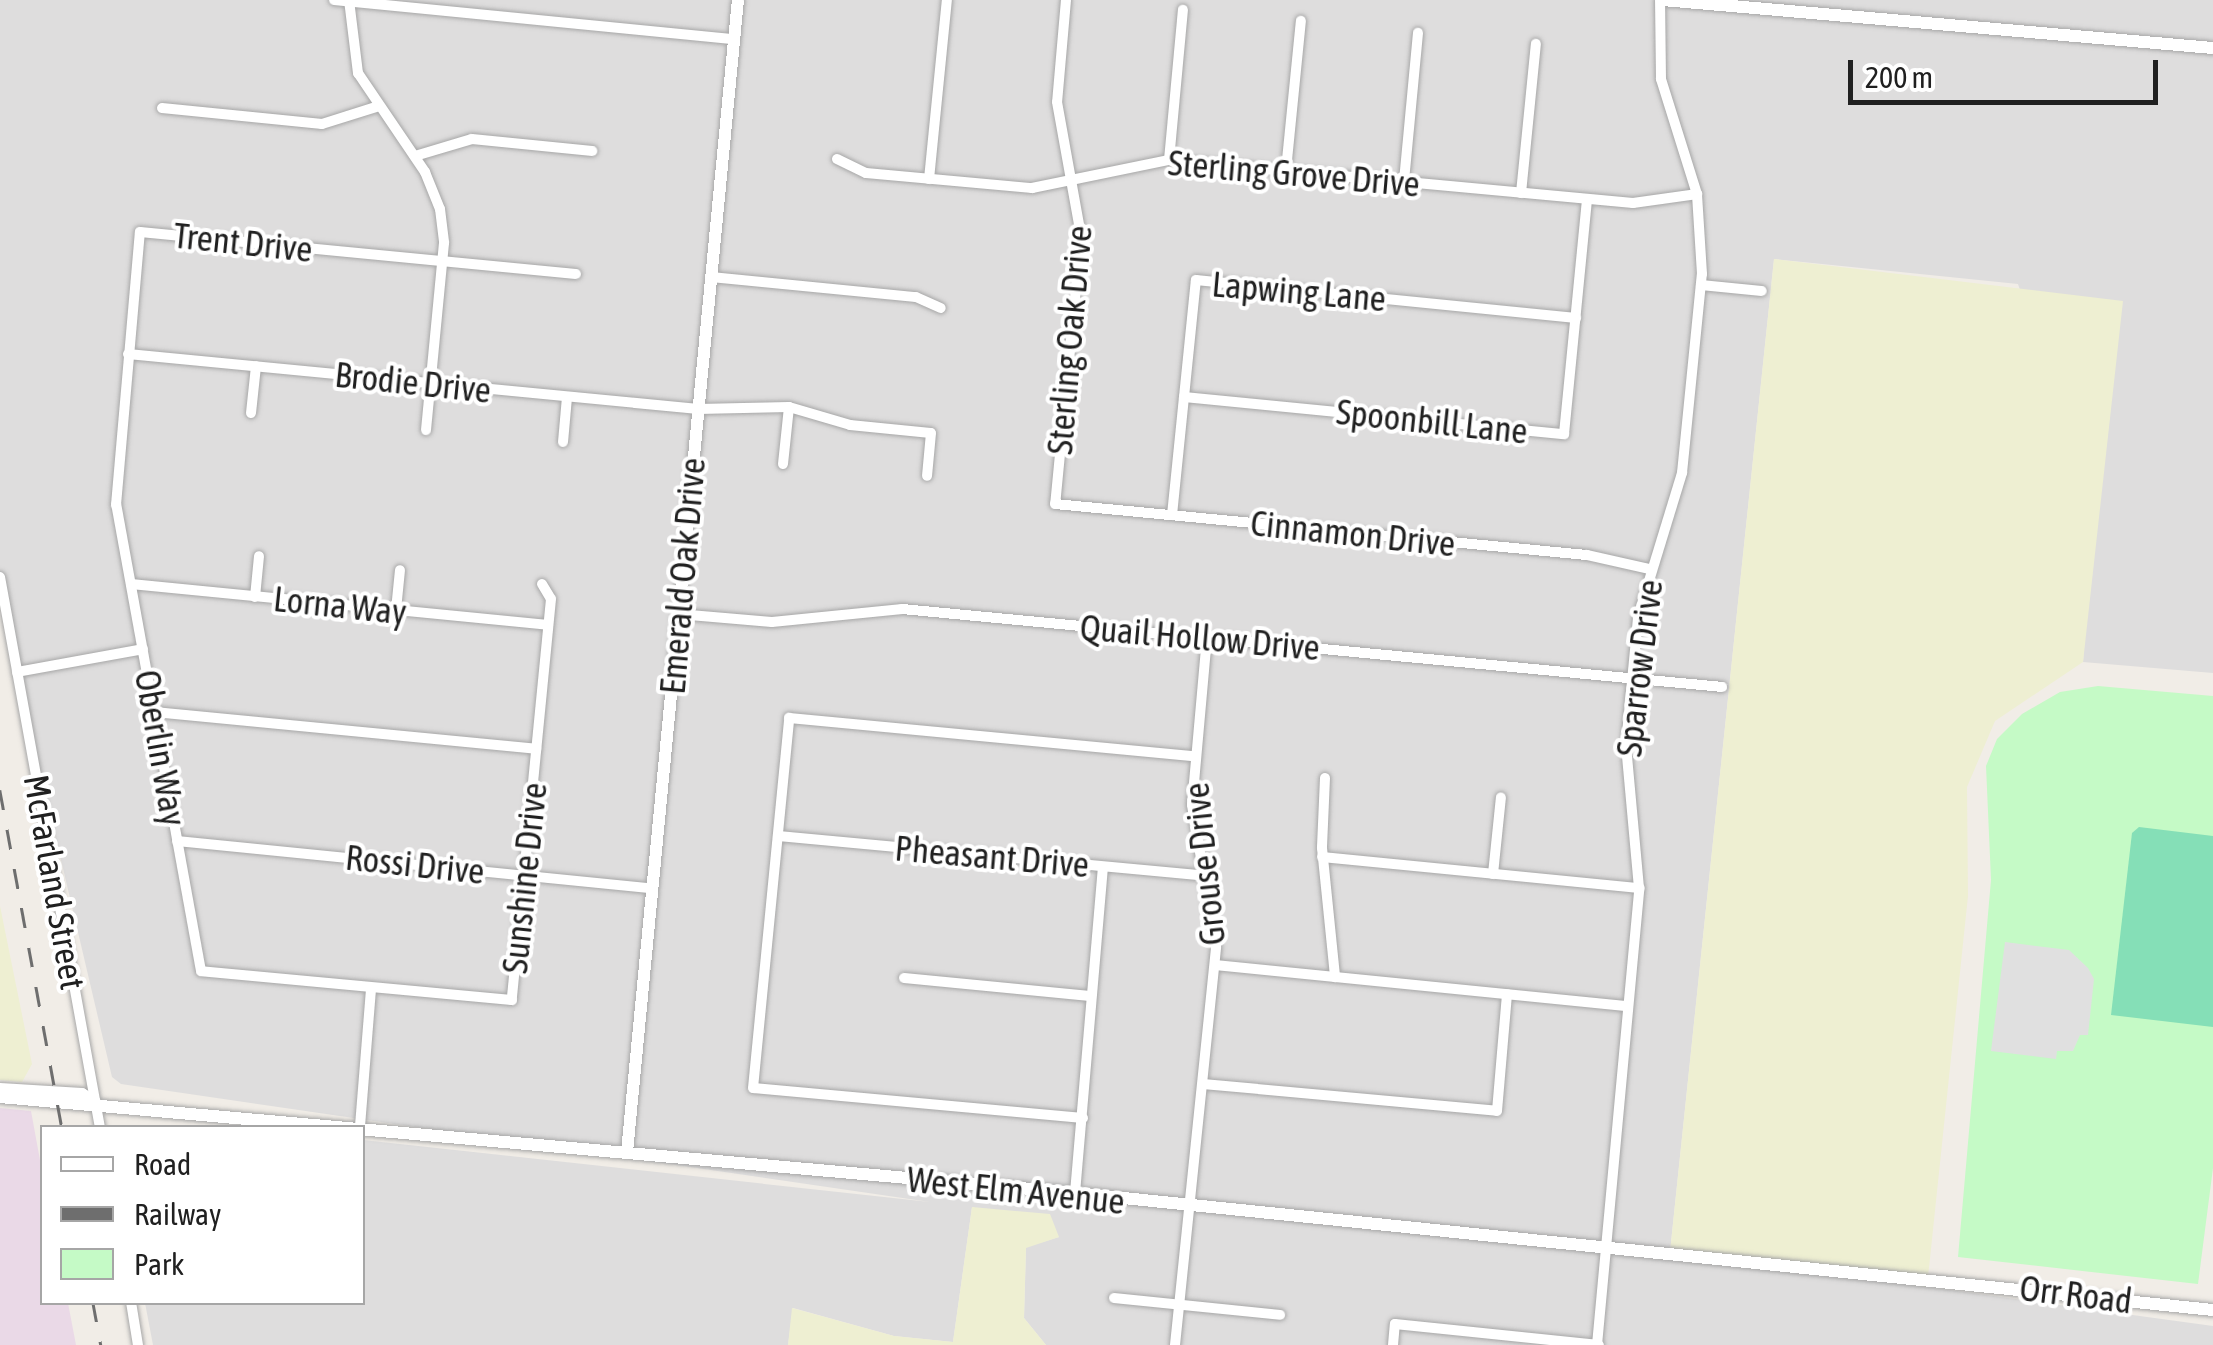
<!DOCTYPE html>
<html>
<head>
<meta charset="utf-8">
<style>
	body { margin:0 }
	#map { position:relative; width:2213px; height:1345px; overflow:hidden; background:#f1ede7; font-family:"Asap Condensed",sans-serif }
	div>[style] { position:absolute }
	[style*='--x'] { left:calc(var(--x)*1px); top:calc(var(--y)*1px); width:calc(var(--w)*1px); rotate:calc(var(--a)*1deg) }
	.residential>* { inset:0; background:#dedddd }
	.industrial>* { inset:0; background:#ead9e7 }
	.farmland>* { inset:0; background:#eeefd2 }
	.park>* { inset:0; background:#c5fac6 }
	.pitch>* { inset:0; background:#85dfb7 }
	.parking>* { inset:0; background:#e0e0e0 }
	.roads { filter:drop-shadow(0 0 2px #a7a7a7) drop-shadow(0 0 2px #a7a7a7) }
	.minor>* { height:10px; margin:-5px; padding:0 5px; transform-origin:5px; border-radius:5px; background:#fff }
	.tertiary>* { height:12px; margin:-6px; padding:0 6px; transform-origin:6px; border-radius:6px; background:#fff }
	.rail>* { height:2.5px; margin-top:-1.25px; transform-origin:0; background:repeating-linear-gradient(90deg,#6e6e6e 0 20px,transparent 0 40px) }
	span { translate:-50% -50%; white-space:nowrap; text-align:center; line-height:1.15; -webkit-text-stroke:8px #fff; paint-order:stroke }
	.street-label { font-size:35px; color:#202020 }
	.legend { position:absolute; left:40px; top:1125px; width:325px; height:180px; box-sizing:border-box; background:#fff; border:2px solid #a6a6a6; margin:0; padding:12px 18px; list-style:none; font-size:30px; color:#202020 }
	.legend li { display:flex; align-items:center; gap:20px; height:50px }
	.legend b { width:50px; border:2px solid #a6a6a6 }
	.scale { position:absolute; left:1848px; top:60px; width:310px; height:45px; box-sizing:border-box; border:5px solid #202020; border-top:0; padding-left:12px; font-size:30px; line-height:35px; white-space:nowrap; color:#202020; -webkit-text-stroke:8px #fff; paint-order:stroke }
</style>
</head>
<body>
<div id="map">
	<div class="residential">
		<div style="clip-path:polygon(0 0,2213px 0,2213px 673px,2083px 662px,2094px 516px,2018px 284px,1774px 259px,1670px 1252px,2213px 1326px,2213px 1345px,1046px 1345px,1024px 1318px,1026px 1247px,1059px 1237px,972px 1207px,953px 1342px,894px 1336px,793px 1308px,788px 1345px,153px 1345px,145px 1303px,362px 1302px,363px 1140px,930px 1202px,121px 1084px,112px 1077px,0 600px)"></div>
	</div>
	<div class="industrial">
		<div style="clip-path:polygon(0 1108px,31px 1111px,42px 1171px,42px 1302px,68px 1303px,76px 1345px,0 1345px)"></div>
	</div>
	<div class="farmland">
		<div style="clip-path:polygon(1774px 259px,2123px 301px,2083px 662px,1995px 721px,1967px 787px,1968px 896px,1927px 1287px,1670px 1252px)"></div>
		<div style="clip-path:polygon(0 906px,32px 1064px,22px 1082px,0 1080px)"></div>
		<div style="clip-path:polygon(972px 1207px,1050px 1214px,1059px 1237px,1026px 1248px,1024px 1318px,1046px 1345px,788px 1345px,792px 1308px,894px 1336px,953px 1342px)"></div>
	</div>
	<div class="park">
		<div style="clip-path:polygon(2098px 686px,2213px 696px,2213px 1168px,2198px 1284px,1958px 1257px,1991px 880px,1986px 766px,1997px 739px,2022px 714px,2060px 692px)"></div>
	</div>
	<div class="pitch">
		<div style="clip-path:polygon(2139px 827px,2213px 836px,2213px 1027px,2111px 1015px,2132px 833px)"></div>
	</div>
	<div class="parking">
		<div style="clip-path:polygon(2005px 942px,2069px 950px,2088px 968px,2094px 979px,2088px 1035px,2080px 1035px,2073px 1051px,2057px 1051px,2056px 1059px,1991px 1051px)"></div>
	</div>
	<div class="roads">
		<div class="minor">
			<div style="--x:334;--y:0;--w:402;--a:5.6"></div>
			<div style="--x:349;--y:0;--w:74;--a:83"></div>
			<div style="--x:358;--y:73;--w:120;--a:55.9"></div>
			<div style="--x:425;--y:172;--w:40;--a:68"></div>
			<div style="--x:440;--y:209;--w:34;--a:83"></div>
			<div style="--x:444;--y:243;--w:188;--a:95.5"></div>
			<div style="--x:1066;--y:0;--w:102;--a:95"></div>
			<div style="--x:1057;--y:102;--w:136;--a:79.8"></div>
			<div style="--x:1081;--y:236;--w:269;--a:95.5"></div>
			<div style="--x:1055;--y:504;--w:534;--a:5.48"></div>
			<div style="--x:1587;--y:555;--w:64;--a:12.7"></div>
			<div style="--x:162;--y:108;--w:161;--a:5.7"></div>
			<div style="--x:322;--y:124;--w:57;--a:-17.5"></div>
			<div style="--x:415;--y:156;--w:59;--a:-16.6"></div>
			<div style="--x:472;--y:139;--w:121;--a:5.7"></div>
			<div style="--x:837;--y:159;--w:32;--a:26"></div>
			<div style="--x:866;--y:173;--w:167;--a:5.2"></div>
			<div style="--x:1032;--y:188;--w:140;--a:-11.6"></div>
			<div style="--x:1169;--y:160;--w:466;--a:5.3"></div>
			<div style="--x:1633;--y:203;--w:65;--a:-8"></div>
			<div style="--x:1169;--y:160;--w:151;--a:-84.7"></div>
			<div style="--x:1286;--y:170;--w:150;--a:-84.3"></div>
			<div style="--x:929;--y:179;--w:180;--a:-84.3"></div>
			<div style="--x:1404;--y:181;--w:149;--a:-84.6"></div>
			<div style="--x:1521;--y:193;--w:150;--a:-84.3"></div>
			<div style="--x:711;--y:277;--w:206;--a:5.6"></div>
			<div style="--x:916;--y:297;--w:27;--a:24"></div>
			<div style="--x:1701;--y:285;--w:61;--a:5.6"></div>
			<div style="--x:128;--y:354;--w:573;--a:5.51"></div>
			<div style="--x:698;--y:409;--w:91;--a:-1.3"></div>
			<div style="--x:789;--y:407;--w:64;--a:16.4"></div>
			<div style="--x:850;--y:425;--w:81;--a:5.6"></div>
			<div style="--x:931;--y:433;--w:43;--a:95.3"></div>
			<div style="--x:1184;--y:397;--w:382;--a:5.6"></div>
			<div style="--x:1564;--y:434;--w:236;--a:-84.4"></div>
			<div style="--x:251;--y:413;--w:47;--a:-83.9"></div>
			<div style="--x:563;--y:442;--w:45;--a:-84.9"></div>
			<div style="--x:783;--y:464;--w:57;--a:-84"></div>
			<div style="--x:1172;--y:515;--w:236;--a:-84.2"></div>
			<div style="--x:1196;--y:280;--w:382;--a:5.7"></div>
			<div style="--x:0;--y:577;--w:560;--a:79.71"></div>
			<div style="--x:131;--y:584;--w:419;--a:5.6"></div>
			<div style="--x:542;--y:584;--w:17;--a:59"></div>
			<div style="--x:551;--y:599;--w:403;--a:95.6"></div>
			<div style="--x:512;--y:1000;--w:312;--a:-174.7"></div>
			<div style="--x:201;--y:971;--w:474;--a:-100.3"></div>
			<div style="--x:116;--y:505;--w:274;--a:-85"></div>
			<div style="--x:140;--y:232;--w:438;--a:5.5"></div>
			<div style="--x:255;--y:597;--w:41;--a:-84.4"></div>
			<div style="--x:396;--y:610;--w:40;--a:-84.3"></div>
			<div style="--x:678;--y:614;--w:94;--a:4.9"></div>
			<div style="--x:772;--y:622;--w:131;--a:-5.7"></div>
			<div style="--x:902;--y:609;--w:824;--a:5.43"></div>
			<div style="--x:17;--y:672;--w:128;--a:-10.3"></div>
			<div style="--x:154;--y:712;--w:384;--a:5.5"></div>
			<div style="--x:1325;--y:778;--w:70;--a:92.5"></div>
			<div style="--x:1322;--y:848;--w:130;--a:84.2"></div>
			<div style="--x:778;--y:836;--w:430;--a:5.3"></div>
			<div style="--x:177;--y:841;--w:477;--a:5.7"></div>
			<div style="--x:1322;--y:857;--w:319;--a:5.6"></div>
			<div style="--x:1493;--y:874;--w:77;--a:-84.1"></div>
			<div style="--x:1215;--y:965;--w:415;--a:5.7"></div>
			<div style="--x:904;--y:978;--w:187;--a:5.5"></div>
			<div style="--x:1203;--y:1084;--w:295;--a:5.2"></div>
			<div style="--x:1497;--y:1111;--w:117;--a:-85.1"></div>
			<div style="--x:1083;--y:1118;--w:331;--a:-174.8"></div>
			<div style="--x:753;--y:1088;--w:372;--a:-84.4"></div>
			<div style="--x:789;--y:718;--w:407;--a:5.4"></div>
			<div style="--x:360;--y:1126;--w:138;--a:-85.4"></div>
			<div style="--x:1075;--y:1193;--w:327;--a:-85.1"></div>
			<div style="--x:1114;--y:1298;--w:167;--a:5.8"></div>
			<div style="--x:131;--y:1302;--w:44;--a:80.8"></div>
			<div style="--x:1175;--y:1345;--w:400;--a:-84.1"></div>
			<div style="--x:1216;--y:947;--w:144;--a:-99.6"></div>
			<div style="--x:1192;--y:805;--w:168;--a:-84.9"></div>
			<div style="--x:1393;--y:1345;--w:21;--a:-85"></div>
			<div style="--x:1395;--y:1324;--w:205;--a:5.9"></div>
			<div style="--x:1597;--y:1345;--w:459;--a:-84.7"></div>
			<div style="--x:1639;--y:888;--w:144;--a:-95.2"></div>
			<div style="--x:1626;--y:745;--w:129;--a:-84.6"></div>
			<div style="--x:1638;--y:617;--w:151;--a:-73"></div>
			<div style="--x:1682;--y:473;--w:200;--a:-84.3"></div>
			<div style="--x:1702;--y:274;--w:80;--a:-93.6"></div>
			<div style="--x:1697;--y:194;--w:121;--a:-107.4"></div>
			<div style="--x:1661;--y:79;--w:79;--a:-90.7"></div>
		</div>
		<div class="tertiary">
			<div style="--x:1663;--y:0;--w:552;--a:4.99"></div>
			<div style="--x:0;--y:1089;--w:82;--a:3.5"></div>
			<div style="--x:82;--y:1094;--w:15;--a:32"></div>
			<div style="--x:0;--y:1097;--w:1079;--a:5.1"></div>
			<div style="--x:1075;--y:1193;--w:1144;--a:5.87"></div>
			<div style="--x:627;--y:1152;--w:1157;--a:-84.5"></div>
		</div>
	</div>
	<div class="rail">
		<div style="--x:0;--y:790;--w:344;--a:79.6"></div>
		<div style="--x:93;--y:1302;--w:44;--a:79.5"></div>
	</div>
	<div class="street-label">
		<span style="left:1294px;top:173px;rotate:5deg">Sterling Grove Drive</span>
		<span style="left:243px;top:242px;rotate:6deg">Trent Drive</span>
		<span style="left:1299px;top:291px;rotate:5deg">Lapwing Lane</span>
		<span style="left:1069px;top:340px;rotate:-85deg">Sterling Oak Drive</span>
		<span style="left:413px;top:382px;rotate:6deg">Brodie Drive</span>
		<span style="left:1432px;top:421px;rotate:6deg">Spoonbill Lane</span>
		<span style="left:1353px;top:533px;rotate:6deg">Cinnamon Drive</span>
		<span style="left:682px;top:576px;rotate:-85deg">Emerald Oak Drive</span>
		<span style="left:340px;top:605px;rotate:6deg">Lorna Way</span>
		<span style="left:1200px;top:637px;rotate:5deg">Quail Hollow Drive</span>
		<span style="left:1639px;top:668px;rotate:-83deg">Sparrow Drive</span>
		<span style="left:161px;top:748px;rotate:80deg">Oberlin Way</span>
		<span style="left:992px;top:856px;rotate:5deg">Pheasant Drive</span>
		<span style="left:415px;top:864px;rotate:6deg">Rossi Drive</span>
		<span style="left:1204px;top:864px;rotate:-96deg">Grouse Drive</span>
		<span style="left:524px;top:878px;rotate:-84deg">Sunshine Drive</span>
		<span style="left:55px;top:882px;rotate:80deg">McFarland Street</span>
		<span style="left:1016px;top:1190px;rotate:6deg">West Elm Avenue</span>
		<span style="left:2076px;top:1294px;rotate:7deg">Orr Road</span>
	</div>
	<ul class="legend">
	<li><b style="height:12px;background:#fff"></b>Road</li>
	<li><b style="height:12px;background:#6e6e6e"></b>Railway</li>
	<li><b style="height:28px;background:#c5fac6"></b>Park</li>
	</ul>
	<div class="scale">200 m</div>
</div>
</body>
</html>
